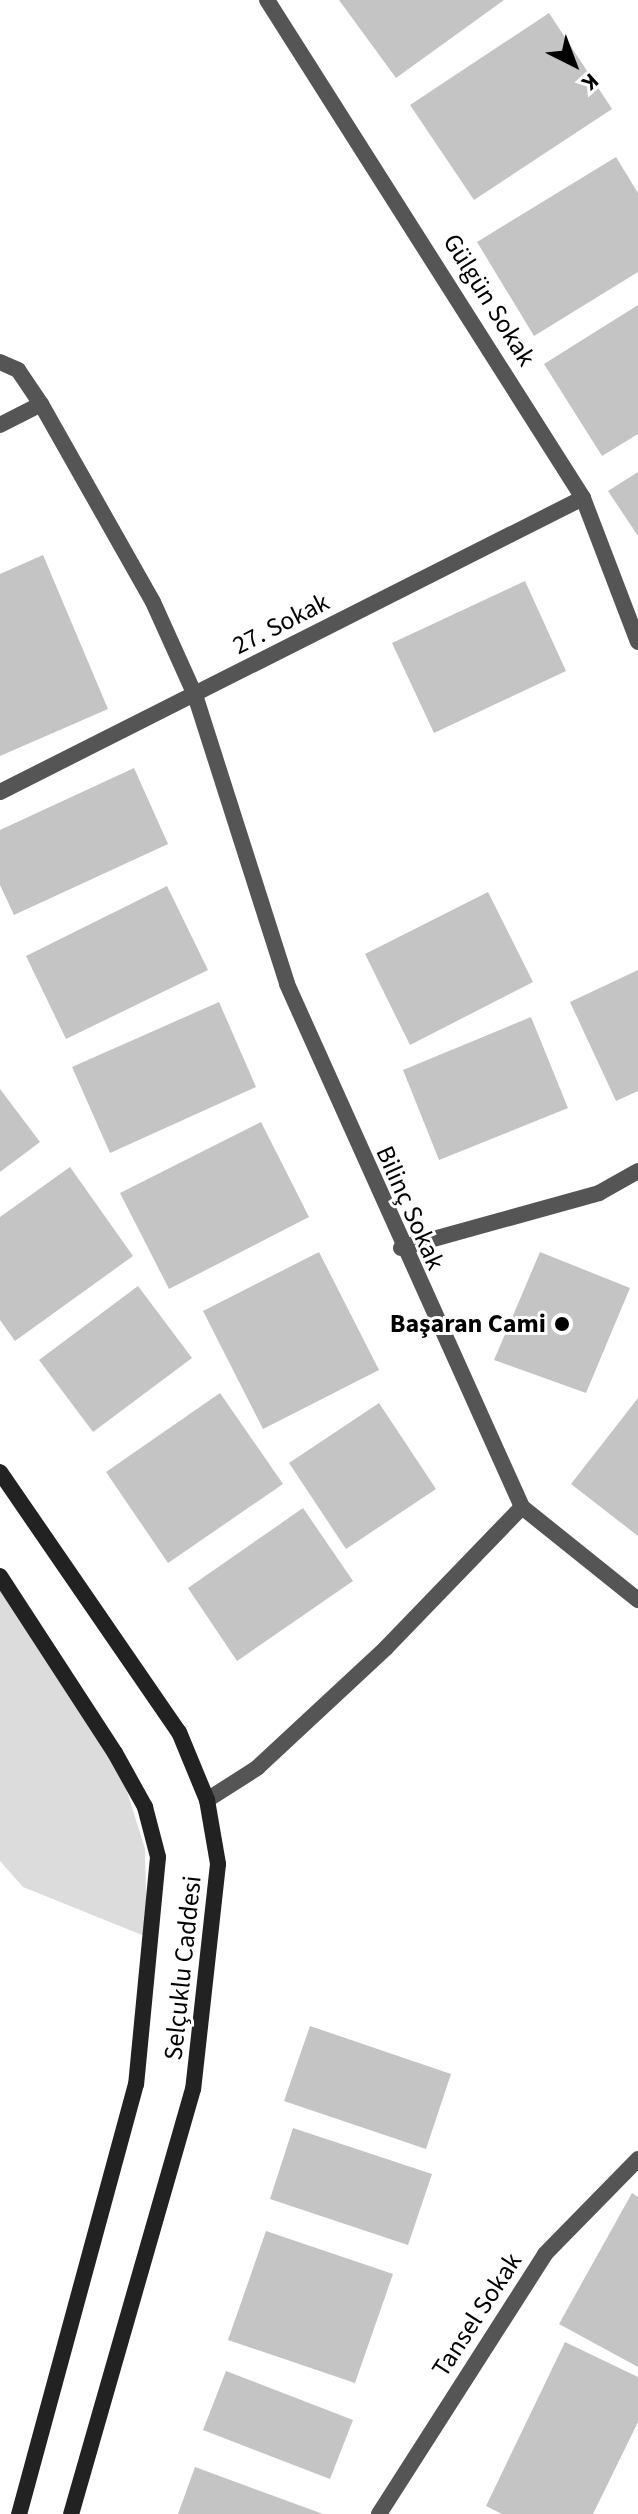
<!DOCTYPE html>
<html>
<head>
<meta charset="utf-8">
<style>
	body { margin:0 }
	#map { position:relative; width:638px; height:2514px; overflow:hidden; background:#fff; font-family:"Source Sans 3",sans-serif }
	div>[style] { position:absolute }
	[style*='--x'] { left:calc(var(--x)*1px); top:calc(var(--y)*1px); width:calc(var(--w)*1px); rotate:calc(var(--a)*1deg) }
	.green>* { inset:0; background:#dcdcdc }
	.building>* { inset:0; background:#c4c4c4 }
	.service>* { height:16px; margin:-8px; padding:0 8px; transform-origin:8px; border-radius:8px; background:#555 }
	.minor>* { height:16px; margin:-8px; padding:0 8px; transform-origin:8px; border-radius:8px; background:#555 }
	.tertiary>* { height:16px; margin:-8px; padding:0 8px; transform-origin:8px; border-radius:8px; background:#555 }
	.secondary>* { height:16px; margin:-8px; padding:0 8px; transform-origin:8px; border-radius:8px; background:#222 }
	.dots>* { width:22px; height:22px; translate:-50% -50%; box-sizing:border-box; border:4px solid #fff; border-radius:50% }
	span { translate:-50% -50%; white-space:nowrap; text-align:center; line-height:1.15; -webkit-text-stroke:6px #fff; paint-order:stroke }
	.street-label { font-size:26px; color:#000 }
	.poi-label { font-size:26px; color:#000; font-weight:700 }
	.right { translate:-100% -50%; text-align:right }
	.north { position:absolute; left:534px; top:24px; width:80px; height:80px; -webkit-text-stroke:6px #fff; paint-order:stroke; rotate:138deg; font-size:22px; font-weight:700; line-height:32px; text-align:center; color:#000 }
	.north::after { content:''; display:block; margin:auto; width:28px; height:36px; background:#000; clip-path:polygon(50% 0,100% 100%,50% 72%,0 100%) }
</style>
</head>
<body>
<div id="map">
	<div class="green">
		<div style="clip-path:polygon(0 1576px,117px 1759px,145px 1849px,147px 1937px,23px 1887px,0 1861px)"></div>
	</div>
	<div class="building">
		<div style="clip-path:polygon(339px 0,504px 0,396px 78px)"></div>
		<div style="clip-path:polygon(549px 13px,612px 109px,474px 200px,410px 105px)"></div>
		<div style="clip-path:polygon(616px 157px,638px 193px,638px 272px,534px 336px,477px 242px)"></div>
		<div style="clip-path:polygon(638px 305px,638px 434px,602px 456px,544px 364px)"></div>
		<div style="clip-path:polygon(638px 472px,638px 536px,608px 491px)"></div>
		<div style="clip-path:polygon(43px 555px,108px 709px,0 756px,0 574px)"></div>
		<div style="clip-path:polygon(525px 581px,566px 671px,434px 733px,392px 643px)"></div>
		<div style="clip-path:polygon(134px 768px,168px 844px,14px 915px,0 885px,0 830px)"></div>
		<div style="clip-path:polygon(167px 886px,208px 970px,66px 1039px,26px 956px)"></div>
		<div style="clip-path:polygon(488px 892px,533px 982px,410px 1045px,365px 954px)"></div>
		<div style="clip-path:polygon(638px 970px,638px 1091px,616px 1101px,570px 1002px)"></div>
		<div style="clip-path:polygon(219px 1002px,256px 1087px,110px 1153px,72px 1067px)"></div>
		<div style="clip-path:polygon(531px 1017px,568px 1108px,439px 1160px,403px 1070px)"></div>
		<div style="clip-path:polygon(0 1089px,40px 1142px,0 1172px)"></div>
		<div style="clip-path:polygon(261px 1122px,309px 1217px,169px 1289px,120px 1193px)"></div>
		<div style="clip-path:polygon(70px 1167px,133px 1256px,15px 1341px,0 1320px,0 1217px)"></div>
		<div style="clip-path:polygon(319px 1252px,379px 1370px,263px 1429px,203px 1311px)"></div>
		<div style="clip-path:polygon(540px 1252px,630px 1288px,586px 1393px,494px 1360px)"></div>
		<div style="clip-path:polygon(138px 1286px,192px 1358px,93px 1432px,39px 1360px)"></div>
		<div style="clip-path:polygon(220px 1393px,283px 1484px,168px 1563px,106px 1472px)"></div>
		<div style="clip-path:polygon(638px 1398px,638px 1536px,571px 1484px)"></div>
		<div style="clip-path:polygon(379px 1403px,436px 1489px,346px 1549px,289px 1463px)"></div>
		<div style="clip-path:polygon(303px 1508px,353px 1581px,237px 1661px,188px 1588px)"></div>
		<div style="clip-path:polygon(310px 2026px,451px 2074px,426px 2149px,284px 2101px)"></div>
		<div style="clip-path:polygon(293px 2128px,432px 2174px,408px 2245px,270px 2199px)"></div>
		<div style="clip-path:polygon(632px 2193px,638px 2197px,638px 2367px,559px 2324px)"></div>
		<div style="clip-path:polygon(266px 2231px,393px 2274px,355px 2383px,228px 2340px)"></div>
		<div style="clip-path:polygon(565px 2342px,638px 2377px,638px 2422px,593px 2514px,502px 2514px,486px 2506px)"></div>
		<div style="clip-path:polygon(226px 2371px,353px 2420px,330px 2479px,203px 2430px)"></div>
		<div style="clip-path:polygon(195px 2467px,323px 2514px,178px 2514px)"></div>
	</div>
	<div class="service">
		<div style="--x:0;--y:362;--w:20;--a:24"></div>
		<div style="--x:18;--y:370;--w:41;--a:55.9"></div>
		<div style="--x:41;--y:404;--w:227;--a:60.5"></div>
		<div style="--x:153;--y:602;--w:102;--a:65.7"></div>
		<div style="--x:0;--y:425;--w:46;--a:-27.1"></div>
	</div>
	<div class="minor">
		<div style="--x:267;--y:0;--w:590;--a:57.6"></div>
		<div style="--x:583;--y:498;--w:154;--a:69.1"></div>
		<div style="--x:195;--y:695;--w:303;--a:72.3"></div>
		<div style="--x:287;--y:984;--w:573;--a:65.8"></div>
		<div style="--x:522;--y:1507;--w:196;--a:134"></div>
		<div style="--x:386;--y:1648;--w:176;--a:137.1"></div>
		<div style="--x:257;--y:1768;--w:59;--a:147.4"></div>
		<div style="--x:0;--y:792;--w:653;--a:-26.76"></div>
		<div style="--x:401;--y:1248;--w:205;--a:-15.5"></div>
		<div style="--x:599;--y:1193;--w:45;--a:-29.4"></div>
		<div style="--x:522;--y:1507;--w:149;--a:38.7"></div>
	</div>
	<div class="tertiary">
		<div style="--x:379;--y:2514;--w:308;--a:-57.4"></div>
		<div style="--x:545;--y:2254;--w:133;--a:-45.6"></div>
	</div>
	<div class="secondary">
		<div style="--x:0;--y:1472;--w:316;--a:55.5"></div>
		<div style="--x:179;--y:1732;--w:74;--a:67.6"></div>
		<div style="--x:207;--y:1800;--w:65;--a:80.2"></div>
		<div style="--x:218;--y:1864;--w:226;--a:96.3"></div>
		<div style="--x:193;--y:2089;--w:442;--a:106"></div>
		<div style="--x:0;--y:1576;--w:211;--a:57"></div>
		<div style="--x:115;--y:1753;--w:62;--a:60.9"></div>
		<div style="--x:145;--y:1807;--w:52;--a:75.4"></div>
		<div style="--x:158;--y:1857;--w:228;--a:95.5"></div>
		<div style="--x:136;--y:2084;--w:446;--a:105.2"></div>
	</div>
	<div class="dots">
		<div style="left:562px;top:1324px;background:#000"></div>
	</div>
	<div class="street-label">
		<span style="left:489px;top:300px;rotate:58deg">Gülgün Sokak</span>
		<span style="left:281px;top:624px;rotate:-27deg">27. Sokak</span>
		<span style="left:410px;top:1208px;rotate:66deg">Bilinç Sokak</span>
		<span style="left:183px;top:1968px;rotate:-84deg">Selçuklu Caddesi</span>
		<span style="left:477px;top:2315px;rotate:-57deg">Tansel Sokak</span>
	</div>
	<div class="poi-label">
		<span class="right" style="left:546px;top:1324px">Başaran Cami</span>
	</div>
	<div class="north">K</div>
</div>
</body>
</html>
